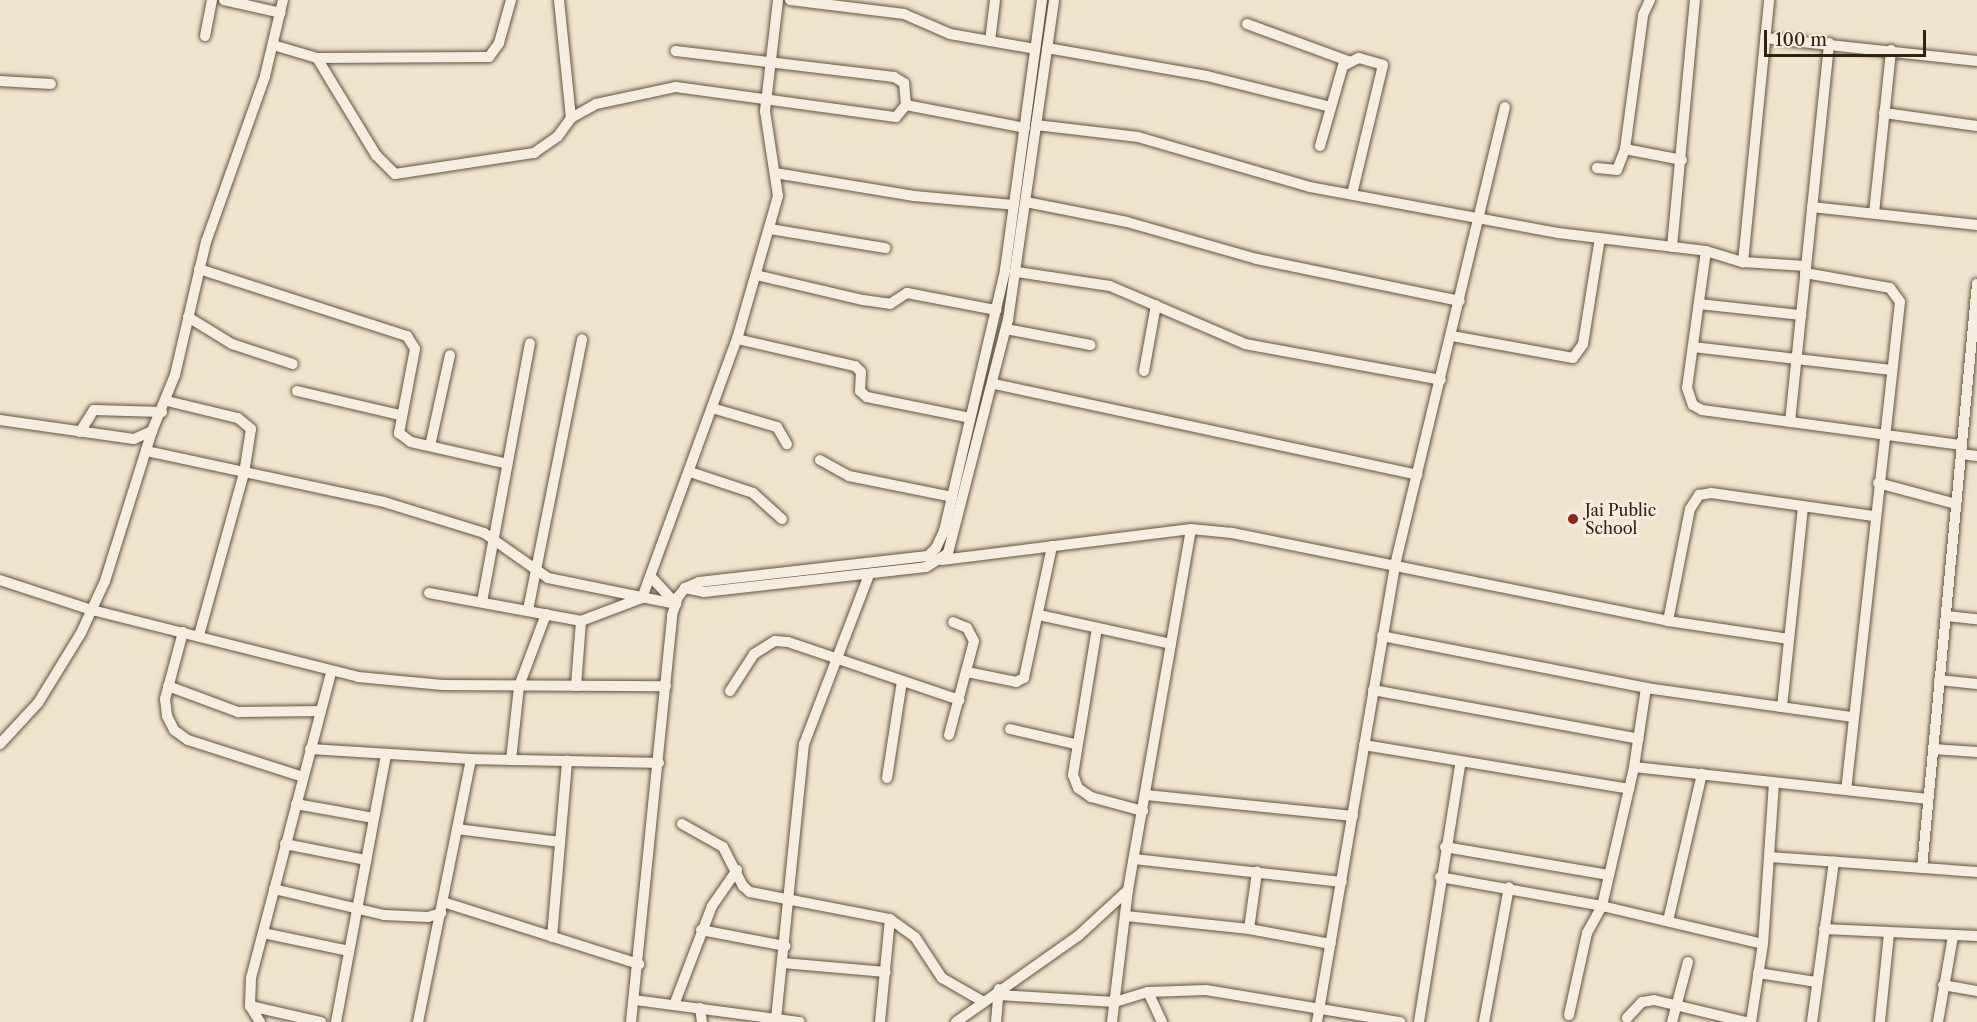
<!DOCTYPE html>
<html>
<head>
<meta charset="utf-8">
<style>
	body { margin:0 }
	#map { position:relative; width:1977px; height:1022px; overflow:hidden; background:#f2e4cc; font-family:"Libre Caslon Text",serif }
	div>[style] { position:absolute }
	[style*='--x'] { left:calc(var(--x)*1px); top:calc(var(--y)*1px); width:calc(var(--w)*1px); rotate:calc(var(--a)*1deg) }
	.roads { filter:drop-shadow(0 0 2px #61523d) drop-shadow(0 0 2px #61523d) }
	.street>* { height:10px; margin:-5px; padding:0 5px; transform-origin:5px; border-radius:5px; background:#f7edde }
	.dots>* { width:16px; height:16px; translate:-50% -50%; box-sizing:border-box; border:3px solid #f7edde; border-radius:50% }
	span { translate:-50% -50%; white-space:nowrap; text-align:center; line-height:1.15; -webkit-text-stroke:6px #f7edde; paint-order:stroke }
	.poi-label { font-size:16px; color:#31220d }
	.left { translate:0 -50%; text-align:left }
	.scale { position:absolute; left:1764px; top:30px; width:162px; height:27px; box-sizing:border-box; border:3px solid #31220d; border-top:0; padding-left:8px; font-size:18px; line-height:21px; white-space:nowrap; color:#31220d; -webkit-text-stroke:4px #f7edde; paint-order:stroke }
</style>
</head>
<body>
<div id="map">
	<div class="roads">
		<div class="street">
			<div style="--x:224;--y:0;--w:58;--a:12.8"></div>
			<div style="--x:559;--y:0;--w:119;--a:84.2"></div>
			<div style="--x:790;--y:0;--w:115;--a:7"></div>
			<div style="--x:904;--y:14;--w:50;--a:23.5"></div>
			<div style="--x:950;--y:34;--w:86;--a:10"></div>
			<div style="--x:1247;--y:24;--w:108;--a:20.1"></div>
			<div style="--x:205;--y:36;--w:37;--a:-79"></div>
			<div style="--x:1765;--y:38;--w:213;--a:6.2"></div>
			<div style="--x:990;--y:41;--w:41;--a:-83"></div>
			<div style="--x:273;--y:45;--w:46;--a:16.5"></div>
			<div style="--x:317;--y:58;--w:172;--a:-0.3"></div>
			<div style="--x:489;--y:57;--w:17;--a:-54"></div>
			<div style="--x:499;--y:43;--w:45;--a:-74.4"></div>
			<div style="--x:1047;--y:48;--w:162;--a:9.9"></div>
			<div style="--x:1207;--y:76;--w:127;--a:14.1"></div>
			<div style="--x:317;--y:58;--w:114;--a:58.7"></div>
			<div style="--x:376;--y:155;--w:27;--a:45"></div>
			<div style="--x:395;--y:174;--w:141;--a:-8.6"></div>
			<div style="--x:534;--y:153;--w:29;--a:-35"></div>
			<div style="--x:558;--y:136;--w:22;--a:-54"></div>
			<div style="--x:571;--y:118;--w:29;--a:-29"></div>
			<div style="--x:596;--y:104;--w:82;--a:-12"></div>
			<div style="--x:676;--y:87;--w:222;--a:7.8"></div>
			<div style="--x:896;--y:117;--w:16;--a:-50"></div>
			<div style="--x:906;--y:105;--w:22;--a:-95"></div>
			<div style="--x:904;--y:83;--w:12;--a:-149"></div>
			<div style="--x:894;--y:77;--w:220;--a:-173.2"></div>
			<div style="--x:0;--y:81;--w:51;--a:3.4"></div>
			<div style="--x:906;--y:105;--w:121;--a:10.9"></div>
			<div style="--x:1884;--y:113;--w:94;--a:8"></div>
			<div style="--x:1036;--y:125;--w:103;--a:6.7"></div>
			<div style="--x:1138;--y:137;--w:179;--a:16.2"></div>
			<div style="--x:1310;--y:187;--w:252;--a:10.5"></div>
			<div style="--x:1558;--y:233;--w:149;--a:6.9"></div>
			<div style="--x:1706;--y:251;--w:39;--a:17"></div>
			<div style="--x:1743;--y:262;--w:63;--a:3.6"></div>
			<div style="--x:1320;--y:146;--w:83;--a:-74"></div>
			<div style="--x:1343;--y:66;--w:18;--a:-27"></div>
			<div style="--x:1359;--y:58;--w:25;--a:16"></div>
			<div style="--x:1383;--y:65;--w:133;--a:103.5"></div>
			<div style="--x:1625;--y:149;--w:58;--a:10.9"></div>
			<div style="--x:1597;--y:168;--w:20;--a:6"></div>
			<div style="--x:1617;--y:170;--w:22;--a:-69"></div>
			<div style="--x:1625;--y:149;--w:135;--a:-82.3"></div>
			<div style="--x:1643;--y:15;--w:17;--a:-65"></div>
			<div style="--x:775;--y:173;--w:141;--a:9.4"></div>
			<div style="--x:914;--y:196;--w:100;--a:5.1"></div>
			<div style="--x:1026;--y:202;--w:103;--a:11.2"></div>
			<div style="--x:1127;--y:222;--w:135;--a:15.9"></div>
			<div style="--x:1257;--y:259;--w:207;--a:11.7"></div>
			<div style="--x:1812;--y:207;--w:166;--a:6.2"></div>
			<div style="--x:1874;--y:213;--w:164;--a:-84"></div>
			<div style="--x:770;--y:229;--w:117;--a:9.4"></div>
			<div style="--x:1672;--y:247;--w:248;--a:-84.7"></div>
			<div style="--x:1706;--y:251;--w:138;--a:97.9"></div>
			<div style="--x:1687;--y:388;--w:18;--a:71"></div>
			<div style="--x:1693;--y:405;--w:10;--a:29"></div>
			<div style="--x:1702;--y:410;--w:262;--a:7.7"></div>
			<div style="--x:1743;--y:262;--w:263;--a:-84.3"></div>
			<div style="--x:199;--y:269;--w:219;--a:17.9"></div>
			<div style="--x:407;--y:336;--w:15;--a:58"></div>
			<div style="--x:415;--y:349;--w:86;--a:100.8"></div>
			<div style="--x:399;--y:433;--w:15;--a:37"></div>
			<div style="--x:411;--y:442;--w:99;--a:12.8"></div>
			<div style="--x:1017;--y:272;--w:94;--a:8.6"></div>
			<div style="--x:1110;--y:286;--w:147;--a:23.2"></div>
			<div style="--x:1245;--y:344;--w:199;--a:10.4"></div>
			<div style="--x:1805;--y:273;--w:86;--a:10"></div>
			<div style="--x:1890;--y:288;--w:17;--a:54"></div>
			<div style="--x:1900;--y:302;--w:490;--a:96.3"></div>
			<div style="--x:756;--y:275;--w:110;--a:13.2"></div>
			<div style="--x:863;--y:300;--w:27;--a:8"></div>
			<div style="--x:890;--y:304;--w:20;--a:-33"></div>
			<div style="--x:907;--y:293;--w:91;--a:10.8"></div>
			<div style="--x:1699;--y:304;--w:103;--a:6.2"></div>
			<div style="--x:188;--y:317;--w:52;--a:31.5"></div>
			<div style="--x:232;--y:344;--w:64;--a:18.2"></div>
			<div style="--x:1006;--y:329;--w:86;--a:10.7"></div>
			<div style="--x:1452;--y:336;--w:123;--a:10.3"></div>
			<div style="--x:1573;--y:358;--w:17;--a:-54"></div>
			<div style="--x:1583;--y:344;--w:107;--a:-80.9"></div>
			<div style="--x:737;--y:339;--w:121;--a:12.9"></div>
			<div style="--x:855;--y:366;--w:8;--a:45"></div>
			<div style="--x:861;--y:372;--w:19;--a:93"></div>
			<div style="--x:860;--y:391;--w:9;--a:41"></div>
			<div style="--x:867;--y:397;--w:105;--a:11.5"></div>
			<div style="--x:1693;--y:347;--w:200;--a:6.6"></div>
			<div style="--x:1144;--y:371;--w:67;--a:-79.7"></div>
			<div style="--x:994;--y:384;--w:433;--a:12.1"></div>
			<div style="--x:297;--y:391;--w:106;--a:13.1"></div>
			<div style="--x:167;--y:401;--w:73;--a:13.5"></div>
			<div style="--x:238;--y:418;--w:17;--a:40"></div>
			<div style="--x:251;--y:429;--w:45;--a:99"></div>
			<div style="--x:244;--y:473;--w:168;--a:105.5"></div>
			<div style="--x:712;--y:408;--w:68;--a:16.3"></div>
			<div style="--x:777;--y:427;--w:20;--a:60"></div>
			<div style="--x:0;--y:420;--w:135;--a:8.1"></div>
			<div style="--x:134;--y:439;--w:20;--a:-24"></div>
			<div style="--x:152;--y:431;--w:61;--a:-67.7"></div>
			<div style="--x:175;--y:375;--w:137;--a:-76.9"></div>
			<div style="--x:206;--y:242;--w:176;--a:-70.4"></div>
			<div style="--x:265;--y:76;--w:78;--a:-76.7"></div>
			<div style="--x:1790;--y:422;--w:381;--a:-84.1"></div>
			<div style="--x:80;--y:432;--w:26;--a:-58"></div>
			<div style="--x:94;--y:410;--w:68;--a:1.7"></div>
			<div style="--x:430;--y:446;--w:93;--a:-77.6"></div>
			<div style="--x:146;--y:451;--w:243;--a:12.1"></div>
			<div style="--x:384;--y:502;--w:105;--a:17.2"></div>
			<div style="--x:484;--y:533;--w:78;--a:35.1"></div>
			<div style="--x:548;--y:578;--w:131;--a:11.5"></div>
			<div style="--x:1961;--y:454;--w:16;--a:7"></div>
			<div style="--x:820;--y:460;--w:33;--a:29"></div>
			<div style="--x:849;--y:476;--w:105;--a:11.5"></div>
			<div style="--x:690;--y:472;--w:66;--a:18.4"></div>
			<div style="--x:753;--y:493;--w:39;--a:42"></div>
			<div style="--x:1878;--y:483;--w:81;--a:15.1"></div>
			<div style="--x:942;--y:560;--w:251;--a:-7.1"></div>
			<div style="--x:1191;--y:529;--w:41;--a:5.6"></div>
			<div style="--x:1232;--y:533;--w:445;--a:11.4"></div>
			<div style="--x:1668;--y:621;--w:122;--a:8.5"></div>
			<div style="--x:652;--y:578;--w:35;--a:47"></div>
			<div style="--x:0;--y:580;--w:97;--a:18.1"></div>
			<div style="--x:92;--y:610;--w:274;--a:14.1"></div>
			<div style="--x:358;--y:677;--w:85;--a:5.4"></div>
			<div style="--x:443;--y:685;--w:223;--a:0.3"></div>
			<div style="--x:685;--y:588;--w:19;--a:12"></div>
			<div style="--x:704;--y:592;--w:223;--a:-6.4"></div>
			<div style="--x:926;--y:567;--w:26;--a:-32"></div>
			<div style="--x:948;--y:553;--w:241;--a:-75.6"></div>
			<div style="--x:1008;--y:320;--w:323;--a:-81.8"></div>
			<div style="--x:429;--y:593;--w:155;--a:10.4"></div>
			<div style="--x:581;--y:621;--w:65;--a:-20.7"></div>
			<div style="--x:642;--y:598;--w:276;--a:-69.9"></div>
			<div style="--x:737;--y:339;--w:149;--a:-74"></div>
			<div style="--x:778;--y:196;--w:86;--a:-98.7"></div>
			<div style="--x:765;--y:111;--w:112;--a:-83.3"></div>
			<div style="--x:482;--y:602;--w:263;--a:-79.5"></div>
			<div style="--x:528;--y:610;--w:276;--a:-78.7"></div>
			<div style="--x:1039;--y:615;--w:135;--a:12.4"></div>
			<div style="--x:1946;--y:616;--w:31;--a:6"></div>
			<div style="--x:1668;--y:621;--w:114;--a:-78.9"></div>
			<div style="--x:1690;--y:509;--w:17;--a:-57"></div>
			<div style="--x:1699;--y:495;--w:12;--a:-9"></div>
			<div style="--x:1711;--y:493;--w:164;--a:8.1"></div>
			<div style="--x:1097;--y:628;--w:149;--a:99.3"></div>
			<div style="--x:1073;--y:775;--w:14;--a:69"></div>
			<div style="--x:1078;--y:788;--w:16;--a:35"></div>
			<div style="--x:1091;--y:797;--w:54;--a:15.1"></div>
			<div style="--x:183;--y:632;--w:69;--a:105"></div>
			<div style="--x:165;--y:699;--w:17;--a:83"></div>
			<div style="--x:167;--y:716;--w:16;--a:63"></div>
			<div style="--x:174;--y:730;--w:17;--a:36"></div>
			<div style="--x:188;--y:740;--w:121;--a:17.8"></div>
			<div style="--x:1382;--y:636;--w:269;--a:11.1"></div>
			<div style="--x:1646;--y:688;--w:209;--a:8"></div>
			<div style="--x:967;--y:672;--w:50;--a:11.5"></div>
			<div style="--x:1016;--y:682;--w:9;--a:-27"></div>
			<div style="--x:1024;--y:678;--w:135;--a:-78"></div>
			<div style="--x:1939;--y:680;--w:38;--a:6"></div>
			<div style="--x:168;--y:686;--w:75;--a:20.4"></div>
			<div style="--x:238;--y:712;--w:83;--a:-0.7"></div>
			<div style="--x:576;--y:686;--w:65;--a:-85.6"></div>
			<div style="--x:1373;--y:690;--w:270;--a:10.4"></div>
			<div style="--x:730;--y:691;--w:44;--a:-57"></div>
			<div style="--x:754;--y:654;--w:25;--a:-32"></div>
			<div style="--x:775;--y:641;--w:13;--a:4"></div>
			<div style="--x:788;--y:642;--w:181;--a:18.7"></div>
			<div style="--x:1782;--y:707;--w:202;--a:-84"></div>
			<div style="--x:1010;--y:729;--w:67;--a:13"></div>
			<div style="--x:949;--y:735;--w:97;--a:-75.1"></div>
			<div style="--x:974;--y:641;--w:15;--a:-118"></div>
			<div style="--x:967;--y:628;--w:15;--a:-157"></div>
			<div style="--x:0;--y:744;--w:56;--a:-47.2"></div>
			<div style="--x:38;--y:703;--w:82;--a:-58.4"></div>
			<div style="--x:81;--y:633;--w:57;--a:-65.2"></div>
			<div style="--x:105;--y:581;--w:157;--a:-72.6"></div>
			<div style="--x:1364;--y:745;--w:269;--a:9.4"></div>
			<div style="--x:310;--y:749;--w:161;--a:3.6"></div>
			<div style="--x:471;--y:759;--w:188;--a:1.2"></div>
			<div style="--x:1933;--y:749;--w:44;--a:3.9"></div>
			<div style="--x:511;--y:760;--w:74;--a:-83.8"></div>
			<div style="--x:519;--y:686;--w:77;--a:-69.4"></div>
			<div style="--x:1634;--y:767;--w:296;--a:6.2"></div>
			<div style="--x:887;--y:778;--w:98;--a:-81.2"></div>
			<div style="--x:1146;--y:795;--w:208;--a:5.8"></div>
			<div style="--x:296;--y:804;--w:79;--a:10.2"></div>
			<div style="--x:682;--y:824;--w:47;--a:29.3"></div>
			<div style="--x:723;--y:847;--w:44;--a:62.9"></div>
			<div style="--x:743;--y:886;--w:9;--a:41"></div>
			<div style="--x:750;--y:892;--w:143;--a:10.9"></div>
			<div style="--x:890;--y:919;--w:31;--a:36"></div>
			<div style="--x:915;--y:937;--w:49;--a:56.6"></div>
			<div style="--x:942;--y:978;--w:46;--a:29.9"></div>
			<div style="--x:457;--y:829;--w:104;--a:7.2"></div>
			<div style="--x:285;--y:844;--w:83;--a:11.2"></div>
			<div style="--x:1445;--y:847;--w:166;--a:9.7"></div>
			<div style="--x:1769;--y:857;--w:209;--a:4.1"></div>
			<div style="--x:1134;--y:859;--w:209;--a:6.3"></div>
			<div style="--x:1922;--y:868;--w:587;--a:-84.62"></div>
			<div style="--x:1440;--y:877;--w:165;--a:10.1"></div>
			<div style="--x:1602;--y:906;--w:165;--a:13.3"></div>
			<div style="--x:274;--y:889;--w:113;--a:13.3"></div>
			<div style="--x:384;--y:915;--w:44;--a:2.6"></div>
			<div style="--x:428;--y:917;--w:14;--a:-17"></div>
			<div style="--x:443;--y:902;--w:206;--a:17.6"></div>
			<div style="--x:1126;--y:916;--w:124;--a:6"></div>
			<div style="--x:1249;--y:929;--w:83;--a:10.4"></div>
			<div style="--x:1668;--y:921;--w:151;--a:-77"></div>
			<div style="--x:1249;--y:929;--w:58;--a:-82"></div>
			<div style="--x:1824;--y:929;--w:153;--a:2.6"></div>
			<div style="--x:701;--y:930;--w:86;--a:10.8"></div>
			<div style="--x:263;--y:933;--w:88;--a:11.8"></div>
			<div style="--x:552;--y:937;--w:177;--a:-85.1"></div>
			<div style="--x:783;--y:963;--w:103;--a:5"></div>
			<div style="--x:1758;--y:973;--w:60;--a:8.7"></div>
			<div style="--x:1943;--y:985;--w:35;--a:10"></div>
			<div style="--x:1148;--y:992;--w:33;--a:65"></div>
			<div style="--x:998;--y:995;--w:117;--a:3.4"></div>
			<div style="--x:1115;--y:1002;--w:34;--a:-17"></div>
			<div style="--x:1148;--y:992;--w:58;--a:-2"></div>
			<div style="--x:1206;--y:990;--w:197;--a:9.4"></div>
			<div style="--x:635;--y:1000;--w:166;--a:7.6"></div>
			<div style="--x:674;--y:1005;--w:106;--a:-69"></div>
			<div style="--x:712;--y:906;--w:44;--a:-55.2"></div>
			<div style="--x:250;--y:1006;--w:73;--a:12.7"></div>
			<div style="--x:700;--y:1008;--w:14;--a:82"></div>
			<div style="--x:1569;--y:1015;--w:84;--a:-77.6"></div>
			<div style="--x:1587;--y:933;--w:31;--a:-61"></div>
			<div style="--x:1602;--y:906;--w:143;--a:-77"></div>
			<div style="--x:1634;--y:767;--w:80;--a:-81.4"></div>
			<div style="--x:1627;--y:1018;--w:22;--a:-47"></div>
			<div style="--x:1642;--y:1002;--w:12;--a:-9"></div>
			<div style="--x:1654;--y:1000;--w:95;--a:13.4"></div>
			<div style="--x:776;--y:1019;--w:276;--a:-84.2"></div>
			<div style="--x:804;--y:744;--w:181;--a:-69"></div>
			<div style="--x:260;--y:1022;--w:19;--a:-122"></div>
			<div style="--x:250;--y:1006;--w:28;--a:-88"></div>
			<div style="--x:251;--y:978;--w:316;--a:-75.3"></div>
			<div style="--x:336;--y:1022;--w:273;--a:-79.4"></div>
			<div style="--x:418;--y:1022;--w:268;--a:-78.6"></div>
			<div style="--x:631;--y:1022;--w:409;--a:-84.2"></div>
			<div style="--x:672;--y:615;--w:19;--a:-72"></div>
			<div style="--x:678;--y:597;--w:11;--a:-52"></div>
			<div style="--x:685;--y:588;--w:15;--a:-23"></div>
			<div style="--x:699;--y:582;--w:230;--a:-6.5"></div>
			<div style="--x:928;--y:556;--w:11;--a:-45"></div>
			<div style="--x:936;--y:548;--w:19;--a:-65"></div>
			<div style="--x:944;--y:531;--w:268;--a:-76.8"></div>
			<div style="--x:1005;--y:270;--w:273;--a:-82.2"></div>
			<div style="--x:880;--y:1022;--w:103;--a:-84.5"></div>
			<div style="--x:956;--y:1022;--w:149;--a:-35.2"></div>
			<div style="--x:1078;--y:936;--w:68;--a:-42.6"></div>
			<div style="--x:996;--y:1022;--w:33;--a:-85"></div>
			<div style="--x:1112;--y:1022;--w:133;--a:-83.1"></div>
			<div style="--x:1128;--y:890;--w:366;--a:-80.1"></div>
			<div style="--x:1317;--y:1022;--w:464;--a:-80.3"></div>
			<div style="--x:1395;--y:565;--w:471;--a:-76.5"></div>
			<div style="--x:1419;--y:1022;--w:264;--a:-80.9"></div>
			<div style="--x:1484;--y:1022;--w:137;--a:-79.5"></div>
			<div style="--x:1672;--y:1022;--w:62;--a:-75.1"></div>
			<div style="--x:1751;--y:1022;--w:79;--a:-81.3"></div>
			<div style="--x:1763;--y:944;--w:162;--a:-86.1"></div>
			<div style="--x:1812;--y:1022;--w:162;--a:-82.2"></div>
			<div style="--x:1880;--y:1022;--w:89;--a:-84.2"></div>
			<div style="--x:1938;--y:1022;--w:87;--a:-80.1"></div>
		</div>
	</div>
	<div class="dots">
		<div style="left:1573px;top:519px;background:#8f2418"></div>
	</div>
	<div class="poi-label">
		<span class="left" style="left:1585px;top:519px">Jai Public<br>School</span>
	</div>
	<div class="scale">100 m</div>
</div>
</body>
</html>
